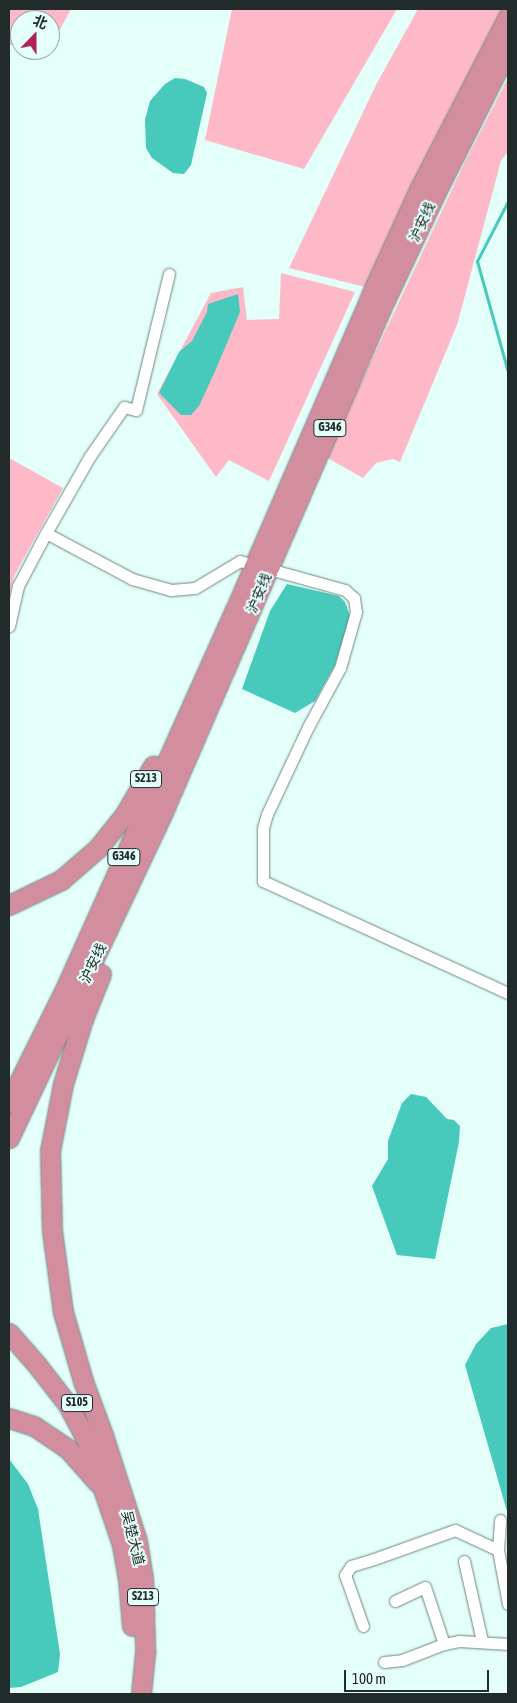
<!DOCTYPE html>
<html>
<head>
<meta charset="utf-8">
<style>
	body { margin:0 }
	#map { position:relative; width:517px; height:1703px; overflow:hidden; background:#e4fefa; font-family:"Asap Condensed","Noto Sans SC",sans-serif }
	div>[style] { position:absolute }
	[style*='--x'] { left:calc(var(--x)*1px); top:calc(var(--y)*1px); width:calc(var(--w)*1px); rotate:calc(var(--a)*1deg) }
	.green>* { inset:0; background:#fdb9c8 }
	.water>* { inset:0; background:#47c9bc }
	.stream>* { height:3px; margin:-1.5px; padding:0 1.5px; transform-origin:1.5px; border-radius:1.5px; background:#47c9bc }
	.roads { filter:drop-shadow(0 0 1px #6e8581) drop-shadow(0 0 1px #6e8581) }
	.minor>* { height:11px; margin:-5.5px; padding:0 5.5px; transform-origin:5.5px; border-radius:5.5px; background:#fff }
	.trunk>* { height:19px; margin:-9.5px; padding:0 9.5px; transform-origin:9.5px; border-radius:9.5px; background:#d28e9f }
	span { translate:-50% -50%; white-space:nowrap; text-align:center; line-height:1.15; -webkit-text-stroke:4px #e4fefa; paint-order:stroke }
	.shield-label span { padding:1px 4px; background:#e4fefa; border:1px solid; border-radius:4px; -webkit-text-stroke-width:0 }
	.shield-label { font-size:12px; color:#212b29; font-weight:700 }
	.street-label { font-size:14px; color:#212b29 }
	.frame { position:absolute; inset:0; border:10px solid #212b29; pointer-events:none }
	.north { position:absolute; left:10px; top:10px; width:50px; height:50px; box-sizing:border-box; background:#e4fefa; border:1px solid #96aaa6; border-radius:50%; rotate:22deg; font-size:14px; font-weight:700; line-height:20px; text-align:center; color:#212b29 }
	.north::after { content:''; display:block; margin:auto; width:18px; height:22px; background:#b12258; clip-path:polygon(50% 0,100% 100%,50% 72%,0 100%) }
	.scale { position:absolute; left:344px; top:1670px; width:145px; height:22px; box-sizing:border-box; border:2px solid #212b29; border-top:0; padding-left:6px; font-size:15px; line-height:18px; white-space:nowrap; color:#212b29; -webkit-text-stroke:4px #e4fefa; paint-order:stroke }
</style>
</head>
<body>
<div id="map">
	<div class="green">
		<div style="clip-path:polygon(9px 9px,71px 9px,51px 46px,50px 20px,20px 20px,20px 45px,9px 45px)"></div>
		<div style="clip-path:polygon(232px 9px,397px 9px,304px 169px,205px 140px)"></div>
		<div style="clip-path:polygon(418px 9px,506px 9px,365px 287px,289px 268px,376px 85px)"></div>
		<div style="clip-path:polygon(508px 78px,508px 151px,501px 161px,457px 325px,400px 462px,393px 459px,376px 463px,363px 478px,326px 457px,464px 164px)"></div>
		<div style="clip-path:polygon(281px 273px,355px 292px,269px 481px,229px 460px,216px 477px,157px 394px,211px 293px,243px 287px,247px 320px,279px 319px)"></div>
		<div style="clip-path:polygon(9px 458px,63px 488px,14px 576px,9px 598px)"></div>
	</div>
	<div class="water">
		<div style="clip-path:polygon(175px 78px,185px 79px,204px 87px,207px 93px,191px 165px,184px 174px,173px 173px,152px 158px,146px 148px,145px 120px,150px 101px,165px 84px)"></div>
		<div style="clip-path:polygon(238px 294px,240px 312px,216px 369px,199px 406px,191px 415px,181px 415px,159px 393px,179px 352px,192px 341px,207px 312px,208px 304px)"></div>
		<div style="clip-path:polygon(287px 584px,339px 596px,345px 602px,350px 616px,335px 665px,315px 701px,295px 713px,242px 689px,270px 611px)"></div>
		<div style="clip-path:polygon(411px 1094px,426px 1097px,447px 1119px,454px 1120px,460px 1126px,459px 1142px,435px 1259px,397px 1255px,372px 1186px,388px 1159px,388px 1141px,402px 1103px)"></div>
		<div style="clip-path:polygon(508px 1324px,508px 1515px,465px 1365px,476px 1344px,491px 1328px)"></div>
		<div style="clip-path:polygon(9px 1459px,28px 1484px,38px 1509px,60px 1654px,58px 1672px,21px 1687px,9px 1688px)"></div>
	</div>
	<div class="stream">
		<div style="--x:508;--y:201;--w:68;--a:117.3"></div>
		<div style="--x:477;--y:261;--w:115;--a:74.4"></div>
	</div>
	<div class="roads">
		<div class="minor">
			<div style="--x:46;--y:533;--w:89;--a:-60.3"></div>
			<div style="--x:90;--y:456;--w:60;--a:-55.2"></div>
			<div style="--x:124;--y:407;--w:12;--a:14"></div>
			<div style="--x:136;--y:410;--w:140;--a:-76.4"></div>
			<div style="--x:9;--y:626;--w:41;--a:-77.3"></div>
			<div style="--x:18;--y:586;--w:60;--a:-62.2"></div>
			<div style="--x:46;--y:533;--w:98;--a:28.1"></div>
			<div style="--x:132;--y:579;--w:41;--a:15.8"></div>
			<div style="--x:171;--y:590;--w:24;--a:-5"></div>
			<div style="--x:195;--y:588;--w:52;--a:-31"></div>
			<div style="--x:240;--y:561;--w:109;--a:15.4"></div>
			<div style="--x:345;--y:590;--w:12;--a:42"></div>
			<div style="--x:354;--y:598;--w:14;--a:82"></div>
			<div style="--x:356;--y:612;--w:58;--a:105.9"></div>
			<div style="--x:340;--y:668;--w:67;--a:118.5"></div>
			<div style="--x:308;--y:727;--w:96;--a:115.2"></div>
			<div style="--x:267;--y:814;--w:15;--a:106"></div>
			<div style="--x:263;--y:828;--w:53;--a:90"></div>
			<div style="--x:263;--y:881;--w:269;--a:24.6"></div>
			<div style="--x:498;--y:1550;--w:30;--a:-86"></div>
			<div style="--x:464;--y:1561;--w:82;--a:77.3"></div>
			<div style="--x:395;--y:1601;--w:33;--a:-25"></div>
			<div style="--x:425;--y:1587;--w:60;--a:71.6"></div>
			<div style="--x:363;--y:1626;--w:54;--a:-109.4"></div>
			<div style="--x:345;--y:1575;--w:11;--a:-56"></div>
			<div style="--x:351;--y:1566;--w:24;--a:-17"></div>
			<div style="--x:374;--y:1559;--w:86;--a:-19.7"></div>
			<div style="--x:455;--y:1530;--w:47;--a:24.9"></div>
			<div style="--x:498;--y:1550;--w:55;--a:79.5"></div>
			<div style="--x:384;--y:1662;--w:18;--a:-6"></div>
			<div style="--x:402;--y:1660;--w:45;--a:-20.9"></div>
			<div style="--x:444;--y:1644;--w:15;--a:-11"></div>
			<div style="--x:459;--y:1641;--w:49;--a:3.5"></div>
		</div>
		<div class="trunk">
			<div style="--x:9;--y:905;--w:58;--a:-25.7"></div>
			<div style="--x:61;--y:880;--w:49;--a:-40.9"></div>
			<div style="--x:98;--y:848;--w:43;--a:-51.5"></div>
			<div style="--x:125;--y:814;--w:56;--a:-59.7"></div>
			<div style="--x:101;--y:974;--w:48;--a:111.8"></div>
			<div style="--x:83;--y:1019;--w:68;--a:107.1"></div>
			<div style="--x:63;--y:1084;--w:68;--a:101"></div>
			<div style="--x:50;--y:1151;--w:80;--a:88.6"></div>
			<div style="--x:52;--y:1231;--w:82;--a:82.3"></div>
			<div style="--x:63;--y:1312;--w:72;--a:73.8"></div>
			<div style="--x:83;--y:1381;--w:58;--a:69.7"></div>
			<div style="--x:103;--y:1435;--w:111;--a:72.2"></div>
			<div style="--x:137;--y:1541;--w:37;--a:81"></div>
			<div style="--x:143;--y:1578;--w:38;--a:88"></div>
			<div style="--x:144;--y:1616;--w:37;--a:88"></div>
			<div style="--x:145;--y:1653;--w:41;--a:95.6"></div>
			<div style="--x:9;--y:1102;--w:131;--a:-63.6"></div>
			<div style="--x:67;--y:985;--w:411;--a:-65.9"></div>
			<div style="--x:235;--y:610;--w:343;--a:-66.6"></div>
			<div style="--x:371;--y:295;--w:118;--a:-65.4"></div>
			<div style="--x:420;--y:188;--w:192;--a:-62.8"></div>
			<div style="--x:9;--y:1138;--w:361;--a:-64.7"></div>
			<div style="--x:163;--y:812;--w:558;--a:-66.56"></div>
			<div style="--x:385;--y:300;--w:117;--a:-64.7"></div>
			<div style="--x:435;--y:194;--w:162;--a:-63.3"></div>
			<div style="--x:9;--y:1333;--w:43;--a:48.8"></div>
			<div style="--x:37;--y:1365;--w:51;--a:52.2"></div>
			<div style="--x:68;--y:1405;--w:38;--a:62"></div>
			<div style="--x:86;--y:1439;--w:112;--a:71.2"></div>
			<div style="--x:122;--y:1545;--w:35;--a:80"></div>
			<div style="--x:128;--y:1579;--w:47;--a:85.1"></div>
			<div style="--x:9;--y:1418;--w:26;--a:18"></div>
			<div style="--x:34;--y:1426;--w:41;--a:34.1"></div>
			<div style="--x:68;--y:1449;--w:45;--a:48.6"></div>
		</div>
	</div>
	<div class="shield-label">
		<span style="left:330px;top:428px">G346</span>
		<span style="left:146px;top:779px">S213</span>
		<span style="left:124px;top:857px">G346</span>
		<span style="left:77px;top:1403px">S105</span>
		<span style="left:143px;top:1597px">S213</span>
	</div>
	<div class="street-label">
		<span style="left:422px;top:222px;rotate:-65deg">沪安线</span>
		<span style="left:259px;top:593px;rotate:-67deg">沪安线</span>
		<span style="left:93px;top:963px;rotate:-65deg">沪安线</span>
		<span style="left:133px;top:1538px;rotate:76deg">吴楚大道</span>
	</div>
	<div class="frame"></div>
	<div class="north">北</div>
	<div class="scale">100 m</div>
</div>
</body>
</html>
